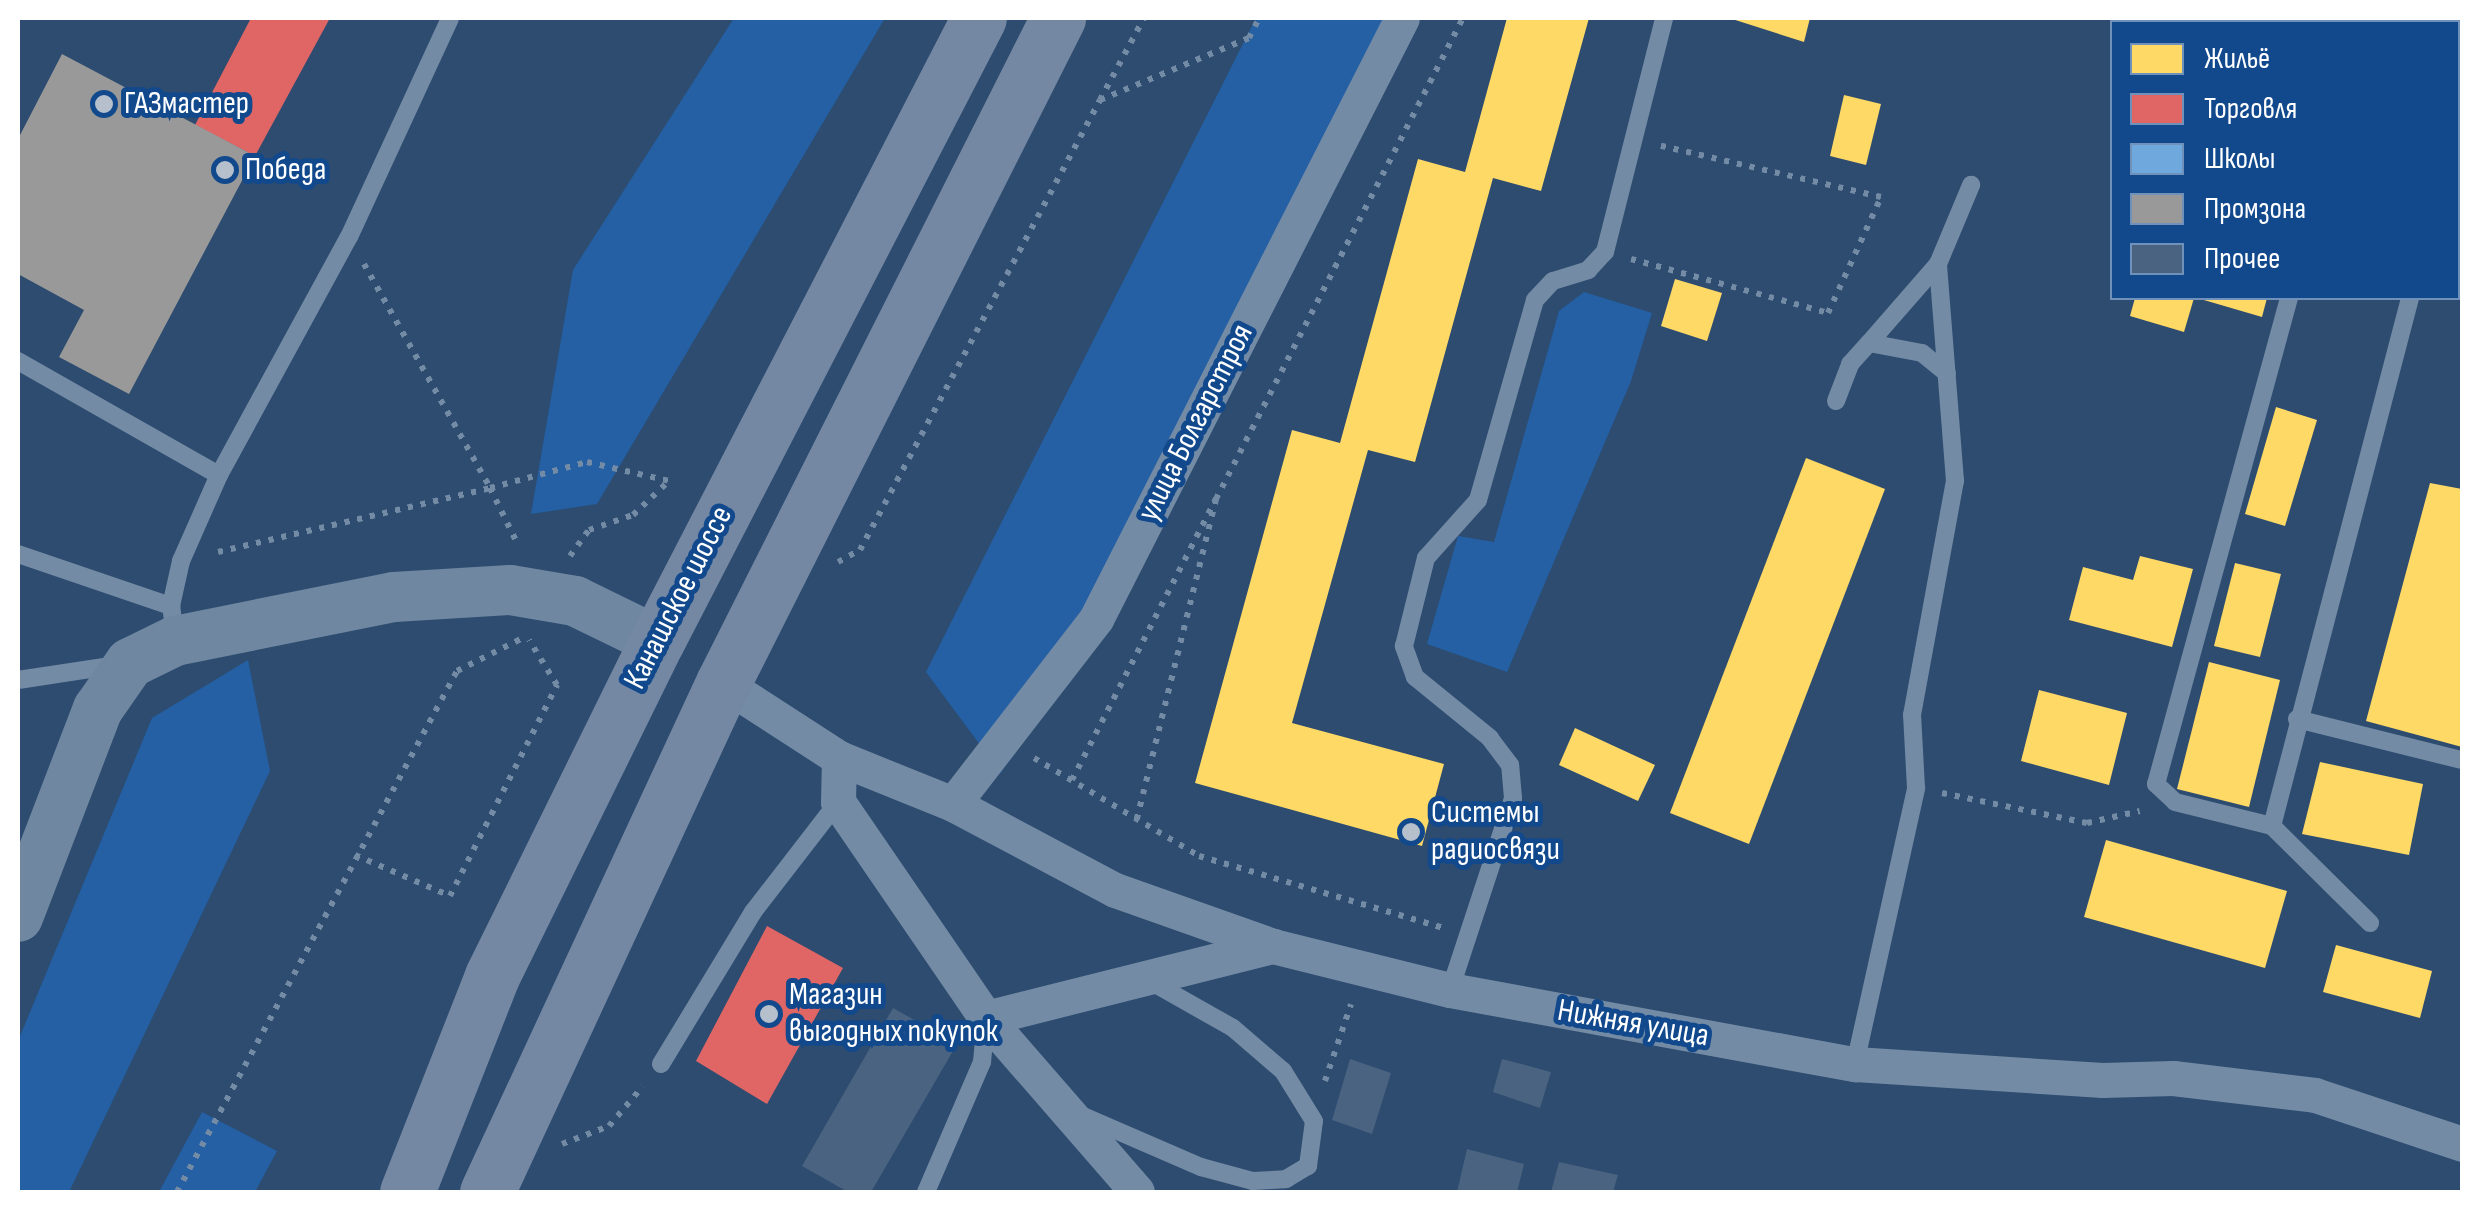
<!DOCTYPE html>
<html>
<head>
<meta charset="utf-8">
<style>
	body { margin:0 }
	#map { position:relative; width:2480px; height:1210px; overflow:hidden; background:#2d4c70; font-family:"Sofia Sans Condensed",sans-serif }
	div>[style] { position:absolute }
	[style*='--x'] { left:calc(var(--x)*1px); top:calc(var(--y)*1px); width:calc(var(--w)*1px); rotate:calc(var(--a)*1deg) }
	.green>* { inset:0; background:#2460a3 }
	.homes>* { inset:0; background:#ffd966 }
	.shops>* { inset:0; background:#e06666 }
	.schools>* { inset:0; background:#6fa8dc }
	.industry>* { inset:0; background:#999 }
	.building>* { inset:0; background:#4a6380 }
	.path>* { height:6px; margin-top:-3px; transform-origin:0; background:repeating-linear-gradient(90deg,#748ba5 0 5px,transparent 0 13px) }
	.lane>* { height:18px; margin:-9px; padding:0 9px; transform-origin:9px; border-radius:9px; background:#748ba5 }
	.street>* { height:35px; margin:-17.5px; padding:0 17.5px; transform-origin:17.5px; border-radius:17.5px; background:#748ba5 }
	.secondary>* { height:50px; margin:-25px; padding:0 25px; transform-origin:25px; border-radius:25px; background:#6f87a1 }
	.primary>* { height:55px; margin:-27.5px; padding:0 27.5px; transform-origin:27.5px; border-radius:27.5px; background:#7488a3 }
	.dots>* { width:28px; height:28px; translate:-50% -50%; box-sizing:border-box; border:5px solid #11498c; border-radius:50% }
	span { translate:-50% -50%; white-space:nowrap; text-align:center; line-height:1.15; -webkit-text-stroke:10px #11498c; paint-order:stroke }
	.poi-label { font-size:32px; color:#fff }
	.left { translate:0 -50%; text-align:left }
	.street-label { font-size:32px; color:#fff }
	.frame { position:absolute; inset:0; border:20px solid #fff; pointer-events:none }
	.legend { position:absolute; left:2110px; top:20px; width:350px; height:280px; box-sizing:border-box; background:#11498c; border:2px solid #7092ba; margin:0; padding:12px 18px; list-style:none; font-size:30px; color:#fff }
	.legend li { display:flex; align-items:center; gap:20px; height:50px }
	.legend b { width:50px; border:2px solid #7092ba }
</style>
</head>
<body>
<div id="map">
	<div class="green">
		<div style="clip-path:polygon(734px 18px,885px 18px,597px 504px,531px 514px,573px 270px)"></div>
		<div style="clip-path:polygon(1256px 18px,1391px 18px,1001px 773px,926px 672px)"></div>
		<div style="clip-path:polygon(1584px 292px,1652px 313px,1631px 381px,1507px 672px,1427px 644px,1458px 536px,1494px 542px,1559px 311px)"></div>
		<div style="clip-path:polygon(248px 660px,270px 771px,69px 1192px,18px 1192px,18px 1041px,152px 718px)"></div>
		<div style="clip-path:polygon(202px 1112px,277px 1151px,255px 1192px,159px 1192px)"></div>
	</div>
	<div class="homes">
		<div style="clip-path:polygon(1507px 18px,1589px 18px,1541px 191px,1493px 178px,1415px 462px,1368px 450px,1292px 723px,1444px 764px,1422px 846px,1195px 783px,1292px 430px,1340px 443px,1418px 159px,1465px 172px)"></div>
		<div style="clip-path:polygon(1729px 18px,1810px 18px,1804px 42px)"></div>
		<div style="clip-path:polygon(1844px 95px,1881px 104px,1866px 165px,1830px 156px)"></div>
		<div style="clip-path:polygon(1675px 279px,1722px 293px,1707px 341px,1661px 326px)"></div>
		<div style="clip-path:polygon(2135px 298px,2194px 298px,2184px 332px,2130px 316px)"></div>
		<div style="clip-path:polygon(2197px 298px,2267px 298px,2262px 317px)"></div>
		<div style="clip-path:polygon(2276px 407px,2317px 420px,2285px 526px,2245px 514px)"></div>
		<div style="clip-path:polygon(1806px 458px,1885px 489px,1749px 844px,1670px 813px)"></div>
		<div style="clip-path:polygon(2430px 483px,2462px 489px,2462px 747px,2366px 721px)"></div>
		<div style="clip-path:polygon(2140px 556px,2193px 569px,2172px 647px,2069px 620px,2083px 567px,2133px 580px)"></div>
		<div style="clip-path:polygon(2235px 563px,2281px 574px,2260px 657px,2214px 646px)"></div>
		<div style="clip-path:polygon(2209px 662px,2280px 680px,2249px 807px,2177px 789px)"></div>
		<div style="clip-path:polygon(2039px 690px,2127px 713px,2109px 785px,2021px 761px)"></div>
		<div style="clip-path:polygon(1575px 728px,1655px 765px,1638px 801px,1559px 765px)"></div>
		<div style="clip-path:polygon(2320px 762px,2423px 784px,2409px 855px,2302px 834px)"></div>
		<div style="clip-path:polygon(2106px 840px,2287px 891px,2265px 968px,2084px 917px)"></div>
		<div style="clip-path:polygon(2336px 945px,2432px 971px,2420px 1018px,2323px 992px)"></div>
	</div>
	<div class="shops">
		<div style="clip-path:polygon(251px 18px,330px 18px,255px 156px,195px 125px)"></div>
		<div style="clip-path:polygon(767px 926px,843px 968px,767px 1104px,696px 1061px)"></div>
	</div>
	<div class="schools">
		<div style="clip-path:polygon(2462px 25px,2462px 161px,2458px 162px,2458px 26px)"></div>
	</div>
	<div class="industry">
		<div style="clip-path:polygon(62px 54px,255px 156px,129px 394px,59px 357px,84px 310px,18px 274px,18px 139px)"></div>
	</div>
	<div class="building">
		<div style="clip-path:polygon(893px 1008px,957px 1044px,871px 1192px,848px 1192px,802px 1166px)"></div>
		<div style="clip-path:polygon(1350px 1059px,1391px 1073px,1372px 1134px,1332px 1120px)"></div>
		<div style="clip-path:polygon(1502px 1059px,1551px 1072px,1540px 1108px,1493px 1092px)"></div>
		<div style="clip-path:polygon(1467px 1149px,1524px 1164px,1517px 1192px,1457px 1192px)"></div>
		<div style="clip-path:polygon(1559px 1162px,1618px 1175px,1613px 1192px,1551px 1192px)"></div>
	</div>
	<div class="path">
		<div style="--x:1100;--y:100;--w:93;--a:-61.8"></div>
		<div style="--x:1631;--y:259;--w:204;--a:15.3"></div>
		<div style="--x:1828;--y:313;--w:128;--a:-65.4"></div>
		<div style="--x:1881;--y:197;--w:226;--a:-166.9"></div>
		<div style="--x:364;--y:264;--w:257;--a:60.6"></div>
		<div style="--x:490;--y:488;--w:100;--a:-15"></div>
		<div style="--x:587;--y:462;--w:84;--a:13"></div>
		<div style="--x:1216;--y:499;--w:541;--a:-62.82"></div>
		<div style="--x:218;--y:552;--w:279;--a:-13.2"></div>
		<div style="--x:490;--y:488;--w:64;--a:63.8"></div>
		<div style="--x:570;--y:556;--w:32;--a:-54"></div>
		<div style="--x:589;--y:530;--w:46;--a:-18.8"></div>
		<div style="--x:633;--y:515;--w:50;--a:-43.4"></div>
		<div style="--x:838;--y:562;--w:25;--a:-29"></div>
		<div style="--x:860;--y:550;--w:510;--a:-61.93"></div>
		<div style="--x:1100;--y:100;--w:161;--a:-22.6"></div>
		<div style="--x:1249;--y:38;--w:22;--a:-63"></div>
		<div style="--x:1034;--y:758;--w:192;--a:30.7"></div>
		<div style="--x:1199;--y:856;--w:255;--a:16.4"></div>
		<div style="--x:1072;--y:780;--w:316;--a:-62.9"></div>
		<div style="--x:1216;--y:499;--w:330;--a:103.9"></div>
		<div style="--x:1942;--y:793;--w:148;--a:11.7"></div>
		<div style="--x:2087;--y:823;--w:54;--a:-12.8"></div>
		<div style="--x:355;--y:855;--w:103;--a:23.3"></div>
		<div style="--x:450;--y:896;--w:237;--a:-63.1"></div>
		<div style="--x:557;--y:685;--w:53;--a:-121.9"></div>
		<div style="--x:1325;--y:1081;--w:81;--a:-71.3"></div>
		<div style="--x:562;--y:1144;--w:50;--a:-21"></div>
		<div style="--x:609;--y:1126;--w:52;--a:-49.6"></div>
		<div style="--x:177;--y:1192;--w:591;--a:-61.75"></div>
		<div style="--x:457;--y:671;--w:72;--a:-26.6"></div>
	</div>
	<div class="lane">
		<div style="--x:2458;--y:217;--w:4;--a:-14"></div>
		<div style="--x:1938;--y:264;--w:105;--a:131.1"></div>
		<div style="--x:1869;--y:343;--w:54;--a:10.7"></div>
		<div style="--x:1922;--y:353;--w:32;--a:39"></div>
		<div style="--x:2289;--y:298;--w:504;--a:105.3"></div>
		<div style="--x:2156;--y:784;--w:26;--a:43"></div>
		<div style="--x:2175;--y:802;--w:100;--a:13.9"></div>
		<div style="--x:2272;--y:826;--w:138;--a:44.7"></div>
		<div style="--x:18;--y:361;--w:231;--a:29.6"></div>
		<div style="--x:1836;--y:401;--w:40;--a:-69"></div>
		<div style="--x:1850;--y:364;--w:28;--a:-48"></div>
		<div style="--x:18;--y:554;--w:162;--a:18.8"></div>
		<div style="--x:175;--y:637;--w:31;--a:-97"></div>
		<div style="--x:171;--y:606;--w:46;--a:-77.5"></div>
		<div style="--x:181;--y:561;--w:94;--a:-66.2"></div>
		<div style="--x:219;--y:475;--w:271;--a:-61.4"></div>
		<div style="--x:349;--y:237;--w:241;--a:-65.2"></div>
		<div style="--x:18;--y:680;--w:99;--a:-8.7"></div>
		<div style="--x:2297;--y:719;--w:170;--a:14"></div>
		<div style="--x:2272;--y:826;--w:546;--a:-75.35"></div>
		<div style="--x:1450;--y:990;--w:202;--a:-71.8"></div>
		<div style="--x:1513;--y:798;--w:33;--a:-95"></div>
		<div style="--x:1510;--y:765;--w:34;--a:-127"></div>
		<div style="--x:1490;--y:738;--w:97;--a:-140.9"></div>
		<div style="--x:1415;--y:677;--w:33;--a:-110"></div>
		<div style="--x:1404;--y:646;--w:91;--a:-76"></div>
		<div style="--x:1426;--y:558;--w:78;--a:-48.1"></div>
		<div style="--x:1478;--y:500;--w:208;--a:-74.1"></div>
		<div style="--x:1535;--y:300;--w:26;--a:-47"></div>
		<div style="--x:1553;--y:281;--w:37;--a:-17"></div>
		<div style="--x:1588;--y:270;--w:25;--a:-47"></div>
		<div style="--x:1605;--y:252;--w:241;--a:-75.8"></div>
		<div style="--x:661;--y:1064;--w:178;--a:-58.8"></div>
		<div style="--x:753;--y:912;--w:139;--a:-52.3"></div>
		<div style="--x:1855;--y:1064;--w:283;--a:-77.5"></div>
		<div style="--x:1916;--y:788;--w:73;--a:-93.1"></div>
		<div style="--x:1912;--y:715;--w:238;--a:-79.6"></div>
		<div style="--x:1955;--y:481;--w:218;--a:-94.5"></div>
		<div style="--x:1938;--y:264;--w:86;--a:-67.3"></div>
		<div style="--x:1083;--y:1116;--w:129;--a:23.4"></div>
		<div style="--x:1201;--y:1167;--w:54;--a:15.1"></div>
		<div style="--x:1253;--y:1181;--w:33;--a:-3"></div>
		<div style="--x:1286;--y:1179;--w:26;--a:-31"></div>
		<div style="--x:1308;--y:1166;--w:45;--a:-82.4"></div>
		<div style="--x:1314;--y:1121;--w:59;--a:-121.8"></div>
		<div style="--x:1283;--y:1071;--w:66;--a:-139.3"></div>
		<div style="--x:1233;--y:1028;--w:98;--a:-150.5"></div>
		<div style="--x:926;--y:1192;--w:142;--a:-66.7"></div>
		<div style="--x:982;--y:1062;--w:43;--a:-84.7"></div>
	</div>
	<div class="street">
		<div style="--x:723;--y:683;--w:138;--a:32.9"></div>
		<div style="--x:839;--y:758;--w:123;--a:22"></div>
		<div style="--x:953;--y:804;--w:183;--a:28"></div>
		<div style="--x:1115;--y:890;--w:168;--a:19.5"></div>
		<div style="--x:1273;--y:946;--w:182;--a:14"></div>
		<div style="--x:1450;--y:990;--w:412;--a:10.4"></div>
		<div style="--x:1855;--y:1064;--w:248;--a:3.7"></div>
		<div style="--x:2102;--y:1080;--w:71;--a:-1.6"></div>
		<div style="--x:2173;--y:1078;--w:143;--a:6.8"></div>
		<div style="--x:2315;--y:1095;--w:155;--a:18.4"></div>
		<div style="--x:839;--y:758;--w:44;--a:91.3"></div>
		<div style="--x:838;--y:802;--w:262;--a:55.6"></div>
		<div style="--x:986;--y:1018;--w:230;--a:49"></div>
		<div style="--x:953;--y:804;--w:234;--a:-52.3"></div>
		<div style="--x:1096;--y:619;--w:674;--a:-63.02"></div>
		<div style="--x:986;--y:1018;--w:296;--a:-14.1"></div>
	</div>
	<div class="secondary">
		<div style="--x:18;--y:917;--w:223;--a:-69"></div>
		<div style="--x:98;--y:709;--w:56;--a:-55.2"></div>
		<div style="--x:130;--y:663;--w:50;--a:-26.1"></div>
		<div style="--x:175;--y:641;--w:223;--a:-11.4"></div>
		<div style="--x:394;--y:597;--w:116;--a:-3.5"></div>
		<div style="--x:510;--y:590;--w:66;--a:9.6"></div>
		<div style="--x:575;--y:601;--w:91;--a:26"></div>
	</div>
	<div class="primary">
		<div style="--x:407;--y:1192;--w:232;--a:-68.5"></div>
		<div style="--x:492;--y:976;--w:373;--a:-63.8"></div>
		<div style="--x:657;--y:641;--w:701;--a:-62.67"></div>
		<div style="--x:487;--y:1192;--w:561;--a:-65.13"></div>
		<div style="--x:723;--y:683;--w:745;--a:-63.26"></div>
	</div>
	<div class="dots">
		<div style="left:104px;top:104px;background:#b6c0cd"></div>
		<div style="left:225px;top:170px;background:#b6c0cd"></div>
		<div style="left:1411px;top:832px;background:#b6c0cd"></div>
		<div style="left:769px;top:1014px;background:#b6c0cd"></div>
	</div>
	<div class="poi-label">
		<span class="left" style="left:124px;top:104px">ГАЗмастер</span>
		<span class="left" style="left:245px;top:170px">Победа</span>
		<span class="left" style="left:1431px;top:832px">Системы<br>радиосвязи</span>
		<span class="left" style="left:789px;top:1014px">Магазин<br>выгодных покупок</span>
	</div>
	<div class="street-label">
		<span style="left:1196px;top:423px;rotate:-63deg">улица Болгарстроя</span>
		<span style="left:679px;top:598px;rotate:-63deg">Канашское шоссе</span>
		<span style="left:1633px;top:1024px;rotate:10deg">Нижняя улица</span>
	</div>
	<div class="frame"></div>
	<ul class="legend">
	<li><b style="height:28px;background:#ffd966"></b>Жильё</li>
	<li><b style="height:28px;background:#e06666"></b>Торговля</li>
	<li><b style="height:28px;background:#6fa8dc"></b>Школы</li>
	<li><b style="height:28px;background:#999"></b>Промзона</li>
	<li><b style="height:28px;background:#4a6380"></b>Прочее</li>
	</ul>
</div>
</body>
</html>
